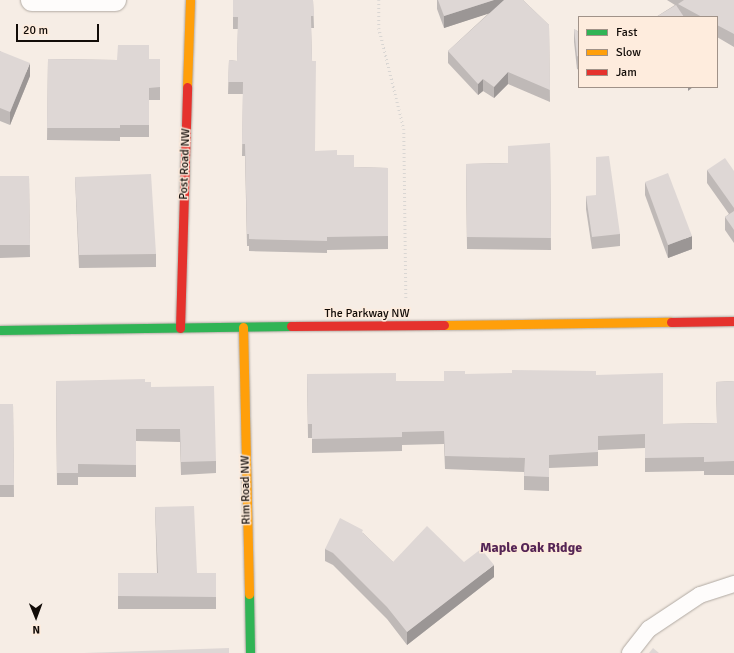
<!DOCTYPE html>
<html>
<head>
<meta charset="utf-8">
<style>
	body { margin:0 }
	#map { position:relative; width:734px; height:653px; overflow:hidden; background:#f6ede5; font-family:Signika,sans-serif }
	div>[style] { position:absolute }
	[style*='--x'] { left:calc(var(--x)*1px); top:calc(var(--y)*1px); width:calc(var(--w)*1px); rotate:calc(var(--a)*1deg) }
	.path>* { height:2.5px; margin-top:-1.25px; transform-origin:0; background:repeating-linear-gradient(90deg,#d9d6d3 0 1px,transparent 0 4px) }
	.roads { filter:drop-shadow(0 0 1px #b0a9a2) drop-shadow(0 0 1px #b0a9a2) }
	.lane>* { height:16px; margin:-8px; padding:0 8px; transform-origin:8px; border-radius:8px; background:#fefcfb }
	.street>* { height:22px; margin:-11px; padding:0 11px; transform-origin:11px; border-radius:11px; background:#fefcfb }
	.fast>* { height:9px; margin:-4.5px; padding:0 4.5px; transform-origin:4.5px; border-radius:4.5px; background:#30b455 }
	.slow>* { height:9px; margin:-4.5px; padding:0 4.5px; transform-origin:4.5px; border-radius:4.5px; background:#ff9f0a }
	.jam>* { height:9px; margin:-4.5px; padding:0 4.5px; transform-origin:4.5px; border-radius:4.5px; background:#e5322d }
	.wall>* { inset:0; background:#bfb9b7 }
	.shaded-wall>* { inset:0; background:#9b9695 }
	.building>* { inset:0; background:#ded7d5 }
	span { translate:-50% -50%; white-space:nowrap; text-align:center; line-height:1.15; -webkit-text-stroke:3px #feecdd; paint-order:stroke }
	.street-label { font-size:12px; color:#120c08 }
	.quarter-label { font-size:14px; color:#552556; font-weight:700 }
	.legend { position:absolute; left:578px; top:16px; width:140px; height:72px; box-sizing:border-box; background:#feecdd; border:1px solid #a09288; margin:0; padding:5px 7px; list-style:none; font-size:12px; color:#120c08 }
	.legend li { display:flex; align-items:center; gap:8px; height:20px }
	.legend b { width:20px; border:1px solid #a09288 }
	.north { position:absolute; left:16px; top:597px; width:40px; height:40px; -webkit-text-stroke:3px #feecdd; paint-order:stroke; rotate:179deg; font-size:11px; font-weight:700; line-height:16px; text-align:center; color:#120c08 }
	.north::after { content:''; display:block; margin:auto; width:14px; height:18px; background:#120c08; clip-path:polygon(50% 0,100% 100%,50% 72%,0 100%) }
	.scale { position:absolute; left:16px; top:24px; width:83px; height:18px; box-sizing:border-box; border:2px solid #120c08; border-top:0; padding-left:5px; font-size:12px; line-height:14px; white-space:nowrap; color:#120c08; -webkit-text-stroke:3px #feecdd; paint-order:stroke }
</style>
</head>
<body>
<div id="map">
	<div class="path">
		<div style="--x:379;--y:0;--w:28;--a:90"></div>
		<div style="--x:379;--y:28;--w:104;--a:76.1"></div>
		<div style="--x:404;--y:129;--w:171;--a:89.3"></div>
	</div>
	<div class="roads">
		<div class="lane">
			<div style="--x:630;--y:653;--w:31;--a:-52"></div>
			<div style="--x:649;--y:629;--w:61;--a:-33.7"></div>
			<div style="--x:700;--y:595;--w:36;--a:-18"></div>
		</div>
		<div class="street">
			<div style="--x:32;--y:0;--w:83;--a:0"></div>
		</div>
		<div class="fast">
			<div style="--x:0;--y:330;--w:291;--a:-0.8"></div>
			<div style="--x:249;--y:594;--w:59;--a:89"></div>
		</div>
		<div class="slow">
			<div style="--x:187;--y:87;--w:87;--a:-88"></div>
			<div style="--x:444;--y:325;--w:227;--a:-0.8"></div>
			<div style="--x:243;--y:327;--w:267;--a:88.7"></div>
		</div>
		<div class="jam">
			<div style="--x:671;--y:322;--w:63;--a:-0.9"></div>
			<div style="--x:291;--y:326;--w:153;--a:-0.4"></div>
			<div style="--x:180;--y:328;--w:241;--a:-88.3"></div>
		</div>
	</div>
	<div class="wall">
		<div style="clip-path:polygon(233px 0,313px 0,314px 28px,311px 28px,315px 151px,337px 155px,354px 167px,388px 168px,388px 249px,327px 250px,327px 253px,249px 251px,249px 246px,247px 246px,245px 156px,242px 156px,243px 94px,228px 94px,229px 60px,237px 61px,238px 29px,233px 29px)"></div>
		<div style="clip-path:polygon(437px 0,523px 0,549px 25px,550px 102px,508px 84px,494px 98px,483px 91px,478px 95px,448px 63px,448px 51px,489px 13px,444px 28px,437px 9px)"></div>
		<div style="clip-path:polygon(667px 0,734px 0,734px 47px,717px 37px,717px 17px,656px 17px,675px 5px)"></div>
		<div style="clip-path:polygon(574px 29px,579px 32px,579px 70px,577px 69px,574px 42px)"></div>
		<div style="clip-path:polygon(0 51px,30px 76px,10px 125px,0 121px)"></div>
		<div style="clip-path:polygon(48px 59px,117px 60px,149px 59px,160px 71px,160px 100px,149px 100px,149px 137px,120px 137px,120px 141px,47px 140px)"></div>
		<div style="clip-path:polygon(550px 143px,551px 250px,467px 249px,466px 164px,508px 163px)"></div>
		<div style="clip-path:polygon(707px 170px,734px 171px,734px 243px,725px 230px,725px 217px,729px 214px,707px 183px)"></div>
		<div style="clip-path:polygon(0 176px,29px 176px,30px 257px,0 258px)"></div>
		<div style="clip-path:polygon(75px 177px,156px 254px,156px 267px,79px 268px)"></div>
		<div style="clip-path:polygon(645px 182px,692px 249px,668px 258px,645px 195px)"></div>
		<div style="clip-path:polygon(586px 196px,620px 234px,620px 246px,592px 249px,586px 209px)"></div>
		<div style="clip-path:polygon(307px 374px,396px 381px,444px 381px,465px 374px,596px 375px,663px 424px,717px 423px,716px 382px,734px 381px,734px 475px,704px 475px,704px 471px,645px 472px,645px 448px,598px 450px,598px 466px,549px 468px,549px 491px,524px 490px,524px 472px,445px 469px,444px 444px,402px 445px,402px 451px,312px 453px,312px 438px,308px 438px)"></div>
		<div style="clip-path:polygon(56px 381px,145px 382px,151px 387px,216px 461px,216px 473px,181px 475px,180px 442px,136px 441px,136px 477px,78px 477px,78px 485px,57px 485px)"></div>
		<div style="clip-path:polygon(0 404px,13px 404px,14px 497px,0 497px)"></div>
		<div style="clip-path:polygon(155px 507px,197px 573px,216px 573px,216px 609px,118px 609px,118px 573px,157px 573px)"></div>
		<div style="clip-path:polygon(363px 533px,393px 562px,464px 563px,494px 577px,407px 645px,387px 619px,333px 565px,325px 561px,325px 549px)"></div>
	</div>
	<div class="shaded-wall">
		<div style="clip-path:polygon(494px 0,509px 0,509px 7px,444px 28px,444px 16px)"></div>
		<div style="clip-path:polygon(30px 63px,30px 76px,10px 125px,10px 112px)"></div>
		<div style="clip-path:polygon(508px 72px,508px 84px,494px 98px,494px 87px)"></div>
		<div style="clip-path:polygon(483px 79px,483px 91px,478px 95px,478px 84px)"></div>
		<div style="clip-path:polygon(688px 87px,693px 87px,688px 91px)"></div>
		<div style="clip-path:polygon(692px 236px,692px 249px,668px 258px,668px 245px)"></div>
		<div style="clip-path:polygon(494px 565px,494px 577px,407px 645px,407px 632px)"></div>
	</div>
	<div class="building">
		<div style="clip-path:polygon(233px 0,313px 0,314px 16px,311px 16px,312px 61px,316px 61px,315px 151px,337px 150px,337px 155px,354px 155px,354px 167px,388px 168px,388px 236px,327px 237px,327px 241px,249px 239px,249px 234px,247px 234px,245px 144px,242px 144px,243px 82px,228px 82px,229px 60px,237px 61px,238px 17px,233px 17px)"></div>
		<div style="clip-path:polygon(438px 0,494px 0,444px 16px)"></div>
		<div style="clip-path:polygon(504px 0,523px 0,549px 25px,550px 90px,508px 72px,494px 87px,483px 79px,478px 84px,448px 51px)"></div>
		<div style="clip-path:polygon(684px 0,734px 0,734px 34px,717px 25px,717px 17px,702px 17px,678px 4px)"></div>
		<div style="clip-path:polygon(676px 5px,684px 17px,656px 17px)"></div>
		<div style="clip-path:polygon(574px 29px,579px 32px,579px 57px,577px 56px)"></div>
		<div style="clip-path:polygon(118px 45px,149px 45px,149px 59px,160px 59px,160px 87px,149px 88px,149px 125px,120px 125px,120px 128px,47px 128px,48px 59px,117px 60px)"></div>
		<div style="clip-path:polygon(0 51px,30px 63px,10px 112px,0 108px)"></div>
		<div style="clip-path:polygon(550px 143px,551px 238px,467px 237px,466px 164px,508px 163px,508px 146px)"></div>
		<div style="clip-path:polygon(609px 156px,620px 234px,592px 237px,586px 196px,596px 195px,596px 157px)"></div>
		<div style="clip-path:polygon(725px 158px,734px 171px,734px 208px,707px 170px)"></div>
		<div style="clip-path:polygon(668px 173px,692px 236px,668px 245px,645px 182px)"></div>
		<div style="clip-path:polygon(151px 174px,156px 254px,79px 255px,75px 177px)"></div>
		<div style="clip-path:polygon(0 176px,29px 176px,30px 245px,0 245px)"></div>
		<div style="clip-path:polygon(734px 211px,734px 230px,725px 217px)"></div>
		<div style="clip-path:polygon(512px 370px,596px 371px,596px 375px,663px 373px,663px 424px,717px 423px,716px 382px,734px 381px,734px 461px,704px 462px,704px 457px,645px 458px,645px 434px,598px 436px,598px 452px,549px 455px,549px 477px,524px 476px,525px 458px,445px 456px,444px 431px,402px 432px,402px 437px,312px 439px,312px 424px,308px 424px,307px 374px,396px 373px,396px 381px,444px 381px,444px 371px,465px 371px,465px 374px,512px 373px)"></div>
		<div style="clip-path:polygon(145px 379px,145px 382px,151px 382px,151px 387px,214px 386px,216px 461px,181px 462px,180px 429px,136px 429px,136px 465px,78px 464px,78px 473px,57px 473px,56px 381px)"></div>
		<div style="clip-path:polygon(0 404px,13px 404px,14px 485px,0 485px)"></div>
		<div style="clip-path:polygon(194px 506px,197px 573px,216px 573px,216px 597px,118px 596px,118px 573px,158px 573px,155px 507px)"></div>
		<div style="clip-path:polygon(340px 518px,363px 530px,362px 532px,393px 562px,427px 526px,466px 564px,464px 562px,481px 549px,494px 565px,407px 632px,387px 607px,333px 553px,325px 549px)"></div>
		<div style="clip-path:polygon(229px 648px,229px 653px,84px 653px)"></div>
		<div style="clip-path:polygon(653px 648px,659px 653px,649px 653px)"></div>
	</div>
	<div class="street-label">
		<span style="left:185px;top:164px;rotate:-88deg">Post Road NW</span>
		<span style="left:367px;top:314px">The Parkway NW</span>
		<span style="left:246px;top:490px;rotate:-91deg">Rim Road NW</span>
	</div>
	<div class="quarter-label">
		<span style="left:531px;top:548px">Maple Oak Ridge</span>
	</div>
	<ul class="legend">
	<li><b style="height:5px;background:#30b455"></b>Fast</li>
	<li><b style="height:5px;background:#ff9f0a"></b>Slow</li>
	<li><b style="height:5px;background:#e5322d"></b>Jam</li>
	</ul>
	<div class="north">N</div>
	<div class="scale">20 m</div>
</div>
</body>
</html>
